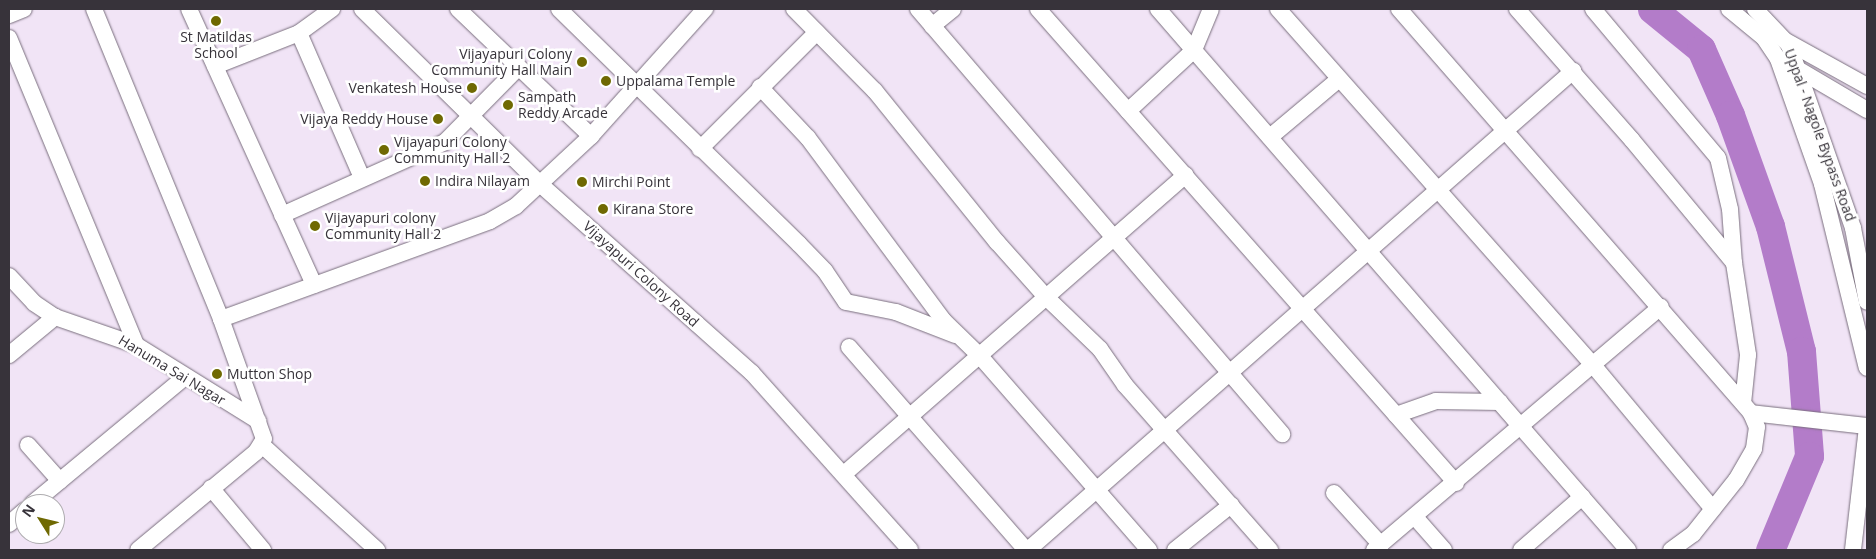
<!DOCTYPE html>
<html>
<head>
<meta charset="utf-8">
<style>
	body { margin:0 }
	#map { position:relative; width:1876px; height:559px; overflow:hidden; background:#f1e4f6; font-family:"Open Sans",sans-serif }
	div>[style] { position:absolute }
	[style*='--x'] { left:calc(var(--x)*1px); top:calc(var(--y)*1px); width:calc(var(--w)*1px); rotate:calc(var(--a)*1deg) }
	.river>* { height:29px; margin:-14.5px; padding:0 14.5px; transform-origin:14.5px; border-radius:14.5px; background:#b37cc9 }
	.roads { filter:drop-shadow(0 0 1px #796e7d) drop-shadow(0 0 1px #796e7d) }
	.minor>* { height:16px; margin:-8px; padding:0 8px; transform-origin:8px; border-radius:8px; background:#fff }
	.dots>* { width:14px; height:14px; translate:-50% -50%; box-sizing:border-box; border:2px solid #fff; border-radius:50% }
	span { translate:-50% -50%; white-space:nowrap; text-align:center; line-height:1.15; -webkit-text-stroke:5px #fff; paint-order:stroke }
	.poi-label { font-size:14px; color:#37333a }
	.right { translate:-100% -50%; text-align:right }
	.left { translate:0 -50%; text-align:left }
	.street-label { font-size:14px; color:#37333a }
	.frame { position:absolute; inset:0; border:10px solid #37333a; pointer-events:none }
	.north { position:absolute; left:15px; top:494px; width:50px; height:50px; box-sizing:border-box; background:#fff; border:1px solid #afadb0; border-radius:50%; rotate:306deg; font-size:14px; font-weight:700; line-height:20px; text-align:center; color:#37333a }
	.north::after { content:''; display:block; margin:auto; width:18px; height:22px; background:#6f6902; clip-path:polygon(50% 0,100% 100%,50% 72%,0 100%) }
</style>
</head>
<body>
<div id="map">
	<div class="river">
		<div style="--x:1652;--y:9;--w:63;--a:39.2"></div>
		<div style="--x:1701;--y:49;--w:72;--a:66.3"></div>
		<div style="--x:1730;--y:115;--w:118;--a:70.2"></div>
		<div style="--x:1770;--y:226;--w:129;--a:76.1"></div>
		<div style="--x:1801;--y:351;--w:105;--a:85.6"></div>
		<div style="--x:1809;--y:456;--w:102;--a:112.5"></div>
	</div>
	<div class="roads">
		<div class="minor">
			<div style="--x:94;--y:9;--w:335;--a:67.7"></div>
			<div style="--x:221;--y:319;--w:127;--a:70.3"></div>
			<div style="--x:264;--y:439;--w:15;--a:122"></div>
			<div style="--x:256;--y:452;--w:153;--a:140.3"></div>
			<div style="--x:189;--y:9;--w:303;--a:65.6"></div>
			<div style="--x:362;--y:9;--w:250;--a:44.5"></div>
			<div style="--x:540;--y:184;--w:284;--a:41.7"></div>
			<div style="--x:752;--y:373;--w:237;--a:48.2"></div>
			<div style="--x:458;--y:9;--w:184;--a:43.7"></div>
			<div style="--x:559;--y:9;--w:336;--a:44.4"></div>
			<div style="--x:799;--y:244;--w:37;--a:46"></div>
			<div style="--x:825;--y:271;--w:37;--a:56"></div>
			<div style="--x:846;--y:302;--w:51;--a:11.3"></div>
			<div style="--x:896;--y:312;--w:63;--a:21.3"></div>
			<div style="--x:794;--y:9;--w:115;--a:45.4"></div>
			<div style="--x:875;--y:91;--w:194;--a:51.1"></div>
			<div style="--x:997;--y:242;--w:74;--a:48.3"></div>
			<div style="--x:1046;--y:297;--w:75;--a:43.9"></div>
			<div style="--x:1100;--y:349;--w:44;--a:55.2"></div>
			<div style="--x:1125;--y:385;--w:220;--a:48.7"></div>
			<div style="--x:918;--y:9;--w:560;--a:49.42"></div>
			<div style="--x:1038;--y:9;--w:632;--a:48.59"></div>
			<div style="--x:1158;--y:9;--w:717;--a:49.02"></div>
			<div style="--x:1278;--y:9;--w:475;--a:48.5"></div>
			<div style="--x:1593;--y:365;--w:187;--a:50.2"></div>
			<div style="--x:1399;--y:9;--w:536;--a:48.93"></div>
			<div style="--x:1751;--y:413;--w:15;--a:67"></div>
			<div style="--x:1757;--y:427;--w:22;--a:98"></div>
			<div style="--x:1754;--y:449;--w:36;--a:120"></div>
			<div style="--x:1736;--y:480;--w:69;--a:128.5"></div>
			<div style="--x:1693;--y:534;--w:27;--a:144"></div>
			<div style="--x:1517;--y:9;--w:174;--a:48.7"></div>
			<div style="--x:1632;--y:140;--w:160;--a:50.3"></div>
			<div style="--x:1734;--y:263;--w:93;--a:81.3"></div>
			<div style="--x:1748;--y:355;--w:48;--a:95.9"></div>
			<div style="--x:1593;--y:9;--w:194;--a:50"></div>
			<div style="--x:1718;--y:158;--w:52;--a:76.8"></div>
			<div style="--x:1730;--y:209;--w:54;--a:85.8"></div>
			<div style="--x:1729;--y:9;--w:45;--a:39.6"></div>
			<div style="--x:1764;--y:38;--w:25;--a:56"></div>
			<div style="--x:1778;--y:59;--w:133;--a:70.6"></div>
			<div style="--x:1822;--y:184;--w:189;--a:76.3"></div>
			<div style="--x:1755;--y:9;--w:50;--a:46.6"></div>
			<div style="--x:1789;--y:45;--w:194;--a:70.7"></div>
			<div style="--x:1853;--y:228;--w:75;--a:79.3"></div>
			<div style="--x:9;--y:15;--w:16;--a:-22"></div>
			<div style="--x:932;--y:26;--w:27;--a:-39"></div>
			<div style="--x:299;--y:33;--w:158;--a:66.5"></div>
			<div style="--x:9;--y:38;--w:332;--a:67.5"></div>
			<div style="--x:1784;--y:40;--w:95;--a:29"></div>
			<div style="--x:215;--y:66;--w:90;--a:-21.4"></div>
			<div style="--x:299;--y:33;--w:41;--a:-36"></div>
			<div style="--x:1794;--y:67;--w:85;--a:30.5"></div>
			<div style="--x:760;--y:87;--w:70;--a:46.7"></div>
			<div style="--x:808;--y:138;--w:227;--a:53.4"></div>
			<div style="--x:943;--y:320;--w:50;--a:44.2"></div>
			<div style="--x:979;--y:355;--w:259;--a:48.9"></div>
			<div style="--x:1128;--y:111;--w:90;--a:-42.7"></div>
			<div style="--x:1194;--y:50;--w:44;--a:-67.5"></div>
			<div style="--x:1270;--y:137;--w:90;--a:-40"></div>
			<div style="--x:700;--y:149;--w:165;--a:-45"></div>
			<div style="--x:282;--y:215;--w:179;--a:-24.1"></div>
			<div style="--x:445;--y:142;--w:104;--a:-45.4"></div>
			<div style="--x:9;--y:276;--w:37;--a:47"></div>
			<div style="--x:34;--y:303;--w:25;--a:34"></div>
			<div style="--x:55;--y:317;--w:86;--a:19.1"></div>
			<div style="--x:136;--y:345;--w:144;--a:31.9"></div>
			<div style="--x:221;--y:319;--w:286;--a:-20"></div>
			<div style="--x:490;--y:221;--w:30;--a:-30"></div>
			<div style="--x:516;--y:206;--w:103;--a:-43"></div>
			<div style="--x:591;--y:136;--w:171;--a:-48.1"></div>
			<div style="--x:849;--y:347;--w:269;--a:48.9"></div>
			<div style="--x:9;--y:355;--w:60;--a:-39.6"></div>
			<div style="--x:1751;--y:413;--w:117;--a:6.4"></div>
			<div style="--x:1396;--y:415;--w:42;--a:-19.3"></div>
			<div style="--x:1436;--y:401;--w:64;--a:0.9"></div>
			<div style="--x:28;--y:445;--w:48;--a:48.4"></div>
			<div style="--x:262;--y:445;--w:156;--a:42.4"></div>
			<div style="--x:844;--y:474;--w:454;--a:-41.2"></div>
			<div style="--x:211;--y:488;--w:81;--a:50"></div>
			<div style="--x:1334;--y:493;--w:70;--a:47.9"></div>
			<div style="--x:32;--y:504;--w:199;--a:-39.7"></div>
			<div style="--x:1415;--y:517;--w:44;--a:48.7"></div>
			<div style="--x:9;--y:524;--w:21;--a:-41"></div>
			<div style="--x:1028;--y:550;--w:726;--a:-41.31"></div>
			<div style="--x:1175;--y:550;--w:72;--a:-38.8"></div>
			<div style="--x:1374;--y:550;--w:376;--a:-40.3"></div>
			<div style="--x:1521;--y:550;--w:81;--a:-41"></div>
			<div style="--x:1853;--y:550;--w:124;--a:-83.5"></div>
		</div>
	</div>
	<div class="dots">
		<div style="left:216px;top:21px;background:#6f6902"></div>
		<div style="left:582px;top:62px;background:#6f6902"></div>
		<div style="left:606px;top:81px;background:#6f6902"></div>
		<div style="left:472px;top:88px;background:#6f6902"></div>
		<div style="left:508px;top:105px;background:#6f6902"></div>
		<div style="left:438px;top:119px;background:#6f6902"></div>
		<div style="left:384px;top:150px;background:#6f6902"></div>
		<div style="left:425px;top:181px;background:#6f6902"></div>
		<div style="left:582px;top:182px;background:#6f6902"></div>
		<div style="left:603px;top:209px;background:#6f6902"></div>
		<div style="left:315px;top:226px;background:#6f6902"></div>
		<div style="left:217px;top:374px;background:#6f6902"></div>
	</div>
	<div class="poi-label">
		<span style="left:216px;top:45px">St Matildas<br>School</span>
		<span class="right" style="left:572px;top:62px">Vijayapuri Colony<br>Community Hall Main</span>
		<span class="left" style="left:616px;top:81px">Uppalama Temple</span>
		<span class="right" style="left:462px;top:88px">Venkatesh House</span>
		<span class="left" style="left:518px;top:105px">Sampath<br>Reddy Arcade</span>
		<span class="right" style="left:428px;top:119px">Vijaya Reddy House</span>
		<span class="left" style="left:394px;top:150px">Vijayapuri Colony<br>Community Hall 2</span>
		<span class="left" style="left:435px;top:181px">Indira Nilayam</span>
		<span class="left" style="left:592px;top:182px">Mirchi Point</span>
		<span class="left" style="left:613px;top:209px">Kirana Store</span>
		<span class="left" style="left:325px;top:226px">Vijayapuri colony<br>Community Hall 2</span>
		<span class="left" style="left:227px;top:374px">Mutton Shop</span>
	</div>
	<div class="street-label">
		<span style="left:1820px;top:135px;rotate:70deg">Uppal - Nagole Bypass Road</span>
		<span style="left:641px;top:274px;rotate:42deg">Vijayapuri Colony Road</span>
		<span style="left:172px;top:370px;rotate:31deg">Hanuma Sai Nagar</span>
	</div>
	<div class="frame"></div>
	<div class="north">N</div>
</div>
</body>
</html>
